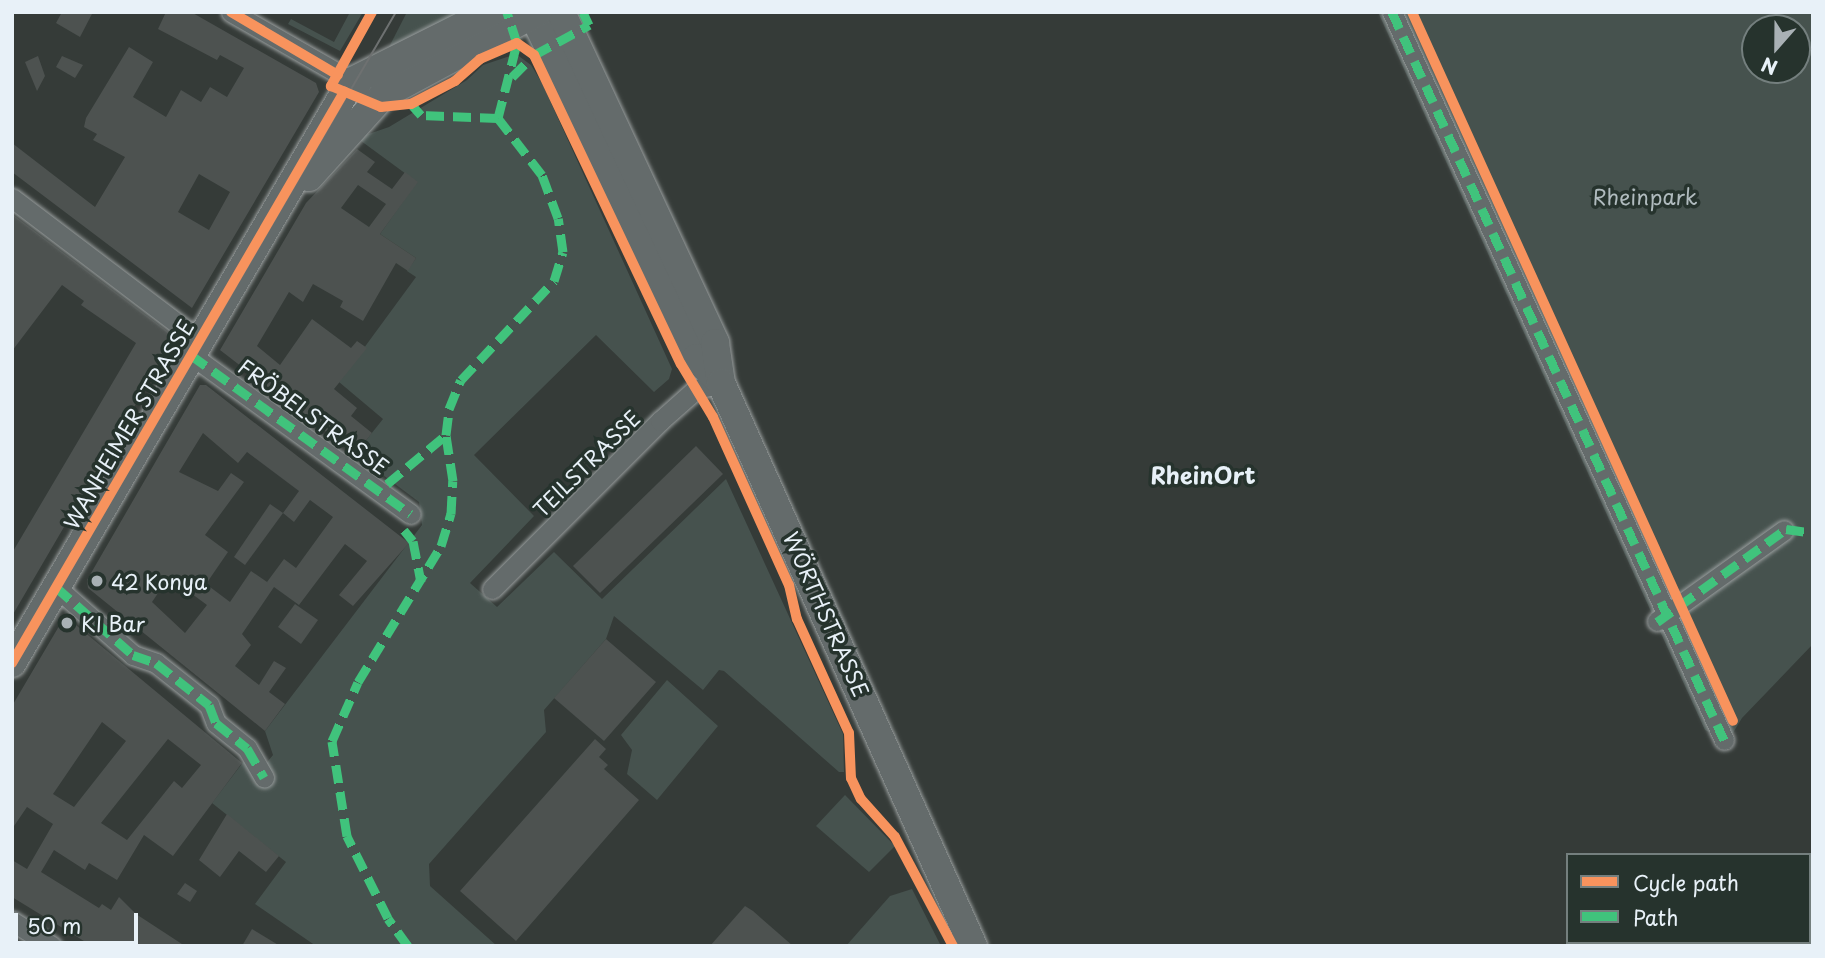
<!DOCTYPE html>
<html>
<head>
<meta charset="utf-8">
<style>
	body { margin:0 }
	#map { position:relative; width:1825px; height:958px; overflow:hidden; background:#353b38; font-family:"Playpen Sans",sans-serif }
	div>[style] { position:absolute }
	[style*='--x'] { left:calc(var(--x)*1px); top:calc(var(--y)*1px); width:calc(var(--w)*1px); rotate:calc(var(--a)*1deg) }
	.green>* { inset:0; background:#46524e }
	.building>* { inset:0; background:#4d5250 }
	.roads { filter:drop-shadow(0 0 2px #9a9f9f) drop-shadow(0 0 2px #9a9f9f) }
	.street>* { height:19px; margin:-9.5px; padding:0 9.5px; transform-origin:9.5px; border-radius:9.5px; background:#646b6b }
	.secondary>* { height:28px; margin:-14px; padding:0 14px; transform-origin:14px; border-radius:14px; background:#646b6b }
	.tram>* { height:2px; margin:-1px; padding:0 1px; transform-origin:1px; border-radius:1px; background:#6e7171 }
	.quiet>* { height:9px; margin-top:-4.5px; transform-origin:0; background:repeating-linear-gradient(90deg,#40c37c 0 18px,transparent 0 27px) }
	.cycleway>* { height:10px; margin:-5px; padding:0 5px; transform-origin:5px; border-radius:5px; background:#f8935d }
	.dots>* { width:19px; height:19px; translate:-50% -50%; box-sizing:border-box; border:4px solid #26332d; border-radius:50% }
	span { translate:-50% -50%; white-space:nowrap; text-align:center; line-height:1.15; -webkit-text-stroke:7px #26332d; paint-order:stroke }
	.park-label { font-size:21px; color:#b0bbbe }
	.street-label { font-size:21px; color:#e8f1f8 }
	.poi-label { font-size:21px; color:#e8f1f8 }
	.left { translate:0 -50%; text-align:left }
	.neighbourhood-label { font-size:23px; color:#e8f1f8; font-weight:700 }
	.frame { position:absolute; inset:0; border:14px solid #e8f1f8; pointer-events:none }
	.legend { position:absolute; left:1566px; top:853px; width:245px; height:91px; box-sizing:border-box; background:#26332d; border:2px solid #747f7e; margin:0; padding:9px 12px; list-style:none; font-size:21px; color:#e8f1f8 }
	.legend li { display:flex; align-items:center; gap:14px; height:35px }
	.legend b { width:35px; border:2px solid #747f7e }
	.north { position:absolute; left:1741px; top:14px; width:70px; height:70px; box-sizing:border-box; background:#26332d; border:2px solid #747f7e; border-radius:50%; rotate:201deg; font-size:19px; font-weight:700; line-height:28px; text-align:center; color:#e8f1f8 }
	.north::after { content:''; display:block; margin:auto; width:24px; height:32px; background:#a9b1b5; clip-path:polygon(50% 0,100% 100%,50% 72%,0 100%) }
	.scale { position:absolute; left:14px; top:913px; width:124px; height:32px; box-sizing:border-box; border:4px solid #e8f1f8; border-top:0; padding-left:9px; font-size:21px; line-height:24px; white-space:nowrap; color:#e8f1f8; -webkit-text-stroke:5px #26332d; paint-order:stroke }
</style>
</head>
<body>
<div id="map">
	<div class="green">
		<div style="clip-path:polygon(350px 12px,363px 12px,340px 51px,288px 24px,291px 19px,334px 42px)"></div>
		<div style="clip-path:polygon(407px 12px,459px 12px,387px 51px)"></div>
		<div style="clip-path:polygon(evenodd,1378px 12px,1813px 12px,1813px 644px,1742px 718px,1728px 741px,1705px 730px,1378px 12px,1755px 28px,1797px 28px,1797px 70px,1755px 70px,1755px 28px)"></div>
		<div style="clip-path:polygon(516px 54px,531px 65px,542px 83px,672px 369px,669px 379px,654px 392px,596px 335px,474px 455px,534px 516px,470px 583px,497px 607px,554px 552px,602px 599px,726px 479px,843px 734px,844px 772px,839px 772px,724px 671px,719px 670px,703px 690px,614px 616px,606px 639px,544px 710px,546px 732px,429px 864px,430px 886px,497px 946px,316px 946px,255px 904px,286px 862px,212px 803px,244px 761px,260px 771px,273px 755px,265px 731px,422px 525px,419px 502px,355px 454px,383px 419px,339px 382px,416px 277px,407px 271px,416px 258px,380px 234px,417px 182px,357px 138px,389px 127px,467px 80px,483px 65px)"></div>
		<div style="clip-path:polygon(667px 680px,718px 726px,657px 800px,627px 774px,632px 750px,621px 735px)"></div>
		<div style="clip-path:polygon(845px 795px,895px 846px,869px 872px,816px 826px)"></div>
		<div style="clip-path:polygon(912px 889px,941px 946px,846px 946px,890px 896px)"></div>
	</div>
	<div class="building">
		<div style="clip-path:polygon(62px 12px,93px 12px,80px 37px,56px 23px)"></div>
		<div style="clip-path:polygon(evenodd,166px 12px,191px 12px,316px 83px,319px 92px,192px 308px,12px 172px,12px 143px,95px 207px,125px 157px,93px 140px,97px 134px,84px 127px,86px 118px,129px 47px,153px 62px,133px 97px,166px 117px,181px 90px,201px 102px,210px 87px,227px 97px,244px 68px,220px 55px,217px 60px,158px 29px,166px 12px,199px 174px,230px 192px,209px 230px,178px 212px,199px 174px)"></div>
		<div style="clip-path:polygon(38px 56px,45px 76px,37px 91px,25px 62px)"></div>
		<div style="clip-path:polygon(62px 56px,83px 65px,75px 78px,56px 67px)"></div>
		<div style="clip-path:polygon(evenodd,357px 149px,375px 162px,367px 172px,392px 189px,405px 172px,418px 182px,380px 234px,416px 258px,408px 271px,396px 263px,363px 321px,340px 307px,343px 301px,313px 284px,303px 302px,289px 292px,257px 346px,280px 365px,312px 319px,351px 348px,357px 341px,367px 348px,334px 389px,357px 408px,351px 416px,372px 433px,355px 454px,220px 350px,306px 203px,357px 149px,358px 185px,386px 204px,369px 227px,341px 208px,358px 185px)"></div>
		<div style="clip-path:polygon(12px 214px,175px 337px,12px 616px,12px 553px,136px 343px,81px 305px,84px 301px,62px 285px,12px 351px)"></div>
		<div style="clip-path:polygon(evenodd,200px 385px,206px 385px,409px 543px,353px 606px,339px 595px,367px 561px,345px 544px,299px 605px,274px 587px,242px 634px,251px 645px,235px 666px,259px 685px,274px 661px,286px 668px,269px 692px,285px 704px,265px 731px,88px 588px,87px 580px,200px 385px,203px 433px,238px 463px,247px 452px,299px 491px,283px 513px,294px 522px,310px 500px,333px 517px,296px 568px,284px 559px,267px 582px,270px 584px,251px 571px,230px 602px,206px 584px,228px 552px,205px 535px,244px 482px,231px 473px,218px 491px,179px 472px,203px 433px,200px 385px,169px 577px,207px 605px,185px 633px,152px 602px,169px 577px)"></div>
		<div style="clip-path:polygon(696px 446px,723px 474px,600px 593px,573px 566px)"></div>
		<div style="clip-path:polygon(270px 504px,283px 513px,245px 565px,234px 557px)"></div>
		<div style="clip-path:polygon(295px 604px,318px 620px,301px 644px,278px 627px)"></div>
		<div style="clip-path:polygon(evenodd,65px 616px,242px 763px,173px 856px,144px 835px,117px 880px,89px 863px,85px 870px,54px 850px,41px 872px,99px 908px,102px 904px,111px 910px,119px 897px,136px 914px,185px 946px,92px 946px,12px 897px,12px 860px,27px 869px,53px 824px,27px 807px,12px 829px,12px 706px,65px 616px,102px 722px,126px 741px,74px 807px,53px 794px,102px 722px,65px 616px,168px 739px,201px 765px,182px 788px,174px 781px,127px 840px,101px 823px,168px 739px)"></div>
		<div style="clip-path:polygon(606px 639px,656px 682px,604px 741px,554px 698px)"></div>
		<div style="clip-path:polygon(595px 739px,606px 749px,599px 757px,608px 765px,604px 769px,639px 800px,516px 941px,460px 891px)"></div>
		<div style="clip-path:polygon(227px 814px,279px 856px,266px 872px,239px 851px,220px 877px,199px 860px)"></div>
		<div style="clip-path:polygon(185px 883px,197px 891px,190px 902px,177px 894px)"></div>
		<div style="clip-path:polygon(745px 906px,753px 911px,793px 946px,710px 946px)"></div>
		<div style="clip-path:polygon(252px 929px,280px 946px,242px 946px)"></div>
	</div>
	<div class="roads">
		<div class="street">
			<div style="--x:231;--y:12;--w:149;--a:29.8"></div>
			<div style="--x:1392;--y:12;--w:800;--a:65.48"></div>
			<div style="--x:12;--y:198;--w:235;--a:37.2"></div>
			<div style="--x:191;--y:355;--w:271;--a:35.9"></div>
			<div style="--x:56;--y:587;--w:103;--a:41.4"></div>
			<div style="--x:133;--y:655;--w:24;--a:19"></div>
			<div style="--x:156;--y:663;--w:68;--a:38.4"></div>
			<div style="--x:209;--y:705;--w:19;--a:69"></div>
			<div style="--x:216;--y:723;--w:40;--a:39"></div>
			<div style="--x:247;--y:748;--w:34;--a:60"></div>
			<div style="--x:492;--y:589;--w:238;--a:-45"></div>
			<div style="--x:660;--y:421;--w:48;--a:-41.6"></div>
			<div style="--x:696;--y:389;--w:26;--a:-13"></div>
			<div style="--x:1657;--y:621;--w:156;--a:-35.6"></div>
			<div style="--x:12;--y:921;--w:47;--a:32"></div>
		</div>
		<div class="secondary">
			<div style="--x:532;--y:12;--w:383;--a:64.6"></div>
			<div style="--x:696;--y:358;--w:35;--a:45"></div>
			<div style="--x:561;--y:12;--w:365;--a:65"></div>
			<div style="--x:715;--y:343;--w:40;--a:81.5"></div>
			<div style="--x:721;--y:383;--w:617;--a:65.89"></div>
			<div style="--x:309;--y:177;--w:110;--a:-47.9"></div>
			<div style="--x:383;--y:95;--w:175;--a:-28.3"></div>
			<div style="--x:12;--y:663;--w:673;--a:-59.74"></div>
			<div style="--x:351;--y:82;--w:157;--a:-26.6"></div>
		</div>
	</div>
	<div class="tram">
		<div style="--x:12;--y:671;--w:763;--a:-59.77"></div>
	</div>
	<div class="quiet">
		<div style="--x:1392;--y:12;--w:800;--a:65.48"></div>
		<div style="--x:512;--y:77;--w:31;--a:-45"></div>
		<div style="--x:534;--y:55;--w:63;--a:-28.6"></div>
		<div style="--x:589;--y:25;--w:14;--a:-115"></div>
		<div style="--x:498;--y:118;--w:77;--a:-75.8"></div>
		<div style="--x:517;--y:43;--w:33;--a:-108"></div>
		<div style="--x:191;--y:355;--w:271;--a:35.9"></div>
		<div style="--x:387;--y:484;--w:77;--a:-39.7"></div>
		<div style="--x:404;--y:530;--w:14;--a:51"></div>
		<div style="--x:413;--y:541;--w:42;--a:79"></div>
		<div style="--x:56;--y:587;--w:103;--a:41.4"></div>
		<div style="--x:133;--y:655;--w:24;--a:19"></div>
		<div style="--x:156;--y:663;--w:68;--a:38.4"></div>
		<div style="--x:209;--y:705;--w:19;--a:69"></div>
		<div style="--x:216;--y:723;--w:40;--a:39"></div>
		<div style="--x:247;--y:748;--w:34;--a:60"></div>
		<div style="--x:1657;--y:622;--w:159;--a:-35.8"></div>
		<div style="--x:1786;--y:529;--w:27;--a:8"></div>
		<div style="--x:408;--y:946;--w:34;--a:-126"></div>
		<div style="--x:388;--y:918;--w:92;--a:-116.6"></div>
		<div style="--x:347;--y:836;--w:96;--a:-99"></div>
		<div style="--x:332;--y:741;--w:64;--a:-66.2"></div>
		<div style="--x:358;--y:682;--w:159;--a:-58.6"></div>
		<div style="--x:441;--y:546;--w:34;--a:-73"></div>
		<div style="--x:451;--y:514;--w:33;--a:-87"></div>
		<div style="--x:453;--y:481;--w:47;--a:-98.7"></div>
		<div style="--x:446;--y:435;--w:26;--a:-83"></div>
		<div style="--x:449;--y:409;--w:31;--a:-68"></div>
		<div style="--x:461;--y:380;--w:136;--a:-46.8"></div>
		<div style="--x:554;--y:281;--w:30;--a:-73"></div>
		<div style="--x:563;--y:252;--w:34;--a:-98"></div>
		<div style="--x:558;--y:218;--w:46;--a:-110.4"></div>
		<div style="--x:542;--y:175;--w:72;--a:-127.7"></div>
		<div style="--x:498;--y:118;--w:77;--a:-177.8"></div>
		<div style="--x:421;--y:115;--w:15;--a:-132"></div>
		<div style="--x:411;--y:104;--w:4;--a:-27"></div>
	</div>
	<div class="cycleway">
		<div style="--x:231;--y:12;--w:124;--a:30.5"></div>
		<div style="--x:372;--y:12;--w:85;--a:119"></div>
		<div style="--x:331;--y:86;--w:54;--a:22.8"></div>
		<div style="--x:381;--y:107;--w:30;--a:-6"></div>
		<div style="--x:411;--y:104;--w:50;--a:-27.6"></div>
		<div style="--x:455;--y:81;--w:33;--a:-41"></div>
		<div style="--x:480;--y:59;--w:40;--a:-23.4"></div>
		<div style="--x:517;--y:43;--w:21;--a:35"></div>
		<div style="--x:534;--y:55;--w:342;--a:64.6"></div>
		<div style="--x:681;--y:364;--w:62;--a:58.9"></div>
		<div style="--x:713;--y:417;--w:184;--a:65.7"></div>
		<div style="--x:789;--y:585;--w:35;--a:77"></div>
		<div style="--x:797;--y:619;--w:125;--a:65.5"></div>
		<div style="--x:849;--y:733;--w:45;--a:87.5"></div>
		<div style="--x:851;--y:778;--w:23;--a:65"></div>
		<div style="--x:861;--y:799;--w:51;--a:48.2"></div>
		<div style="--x:895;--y:837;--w:123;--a:62"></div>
		<div style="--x:1412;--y:12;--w:778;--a:65.64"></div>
		<div style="--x:12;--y:663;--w:661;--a:-59.82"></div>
	</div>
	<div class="dots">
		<div style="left:97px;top:581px;background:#a9b1b5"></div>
		<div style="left:67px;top:623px;background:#a9b1b5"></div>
	</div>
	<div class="park-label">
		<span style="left:1645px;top:196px">Rheinpark</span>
	</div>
	<div class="street-label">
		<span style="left:314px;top:416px;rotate:36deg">FRÖBELSTRASSE</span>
		<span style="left:128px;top:424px;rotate:-60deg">WANHEIMER STRASSE</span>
		<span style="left:586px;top:463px;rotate:-45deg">TEILSTRASSE</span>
		<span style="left:827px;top:614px;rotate:66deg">WÖRTHSTRASSE</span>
	</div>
	<div class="poi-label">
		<span class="left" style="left:111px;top:581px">42 Konya</span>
		<span class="left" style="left:81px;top:623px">KI Bar</span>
	</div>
	<div class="neighbourhood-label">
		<span style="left:1203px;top:475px">RheinOrt</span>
	</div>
	<div class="frame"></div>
	<ul class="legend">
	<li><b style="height:9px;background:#f8935d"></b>Cycle path</li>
	<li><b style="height:9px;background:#40c37c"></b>Path</li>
	</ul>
	<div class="north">N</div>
	<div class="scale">50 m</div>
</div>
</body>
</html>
